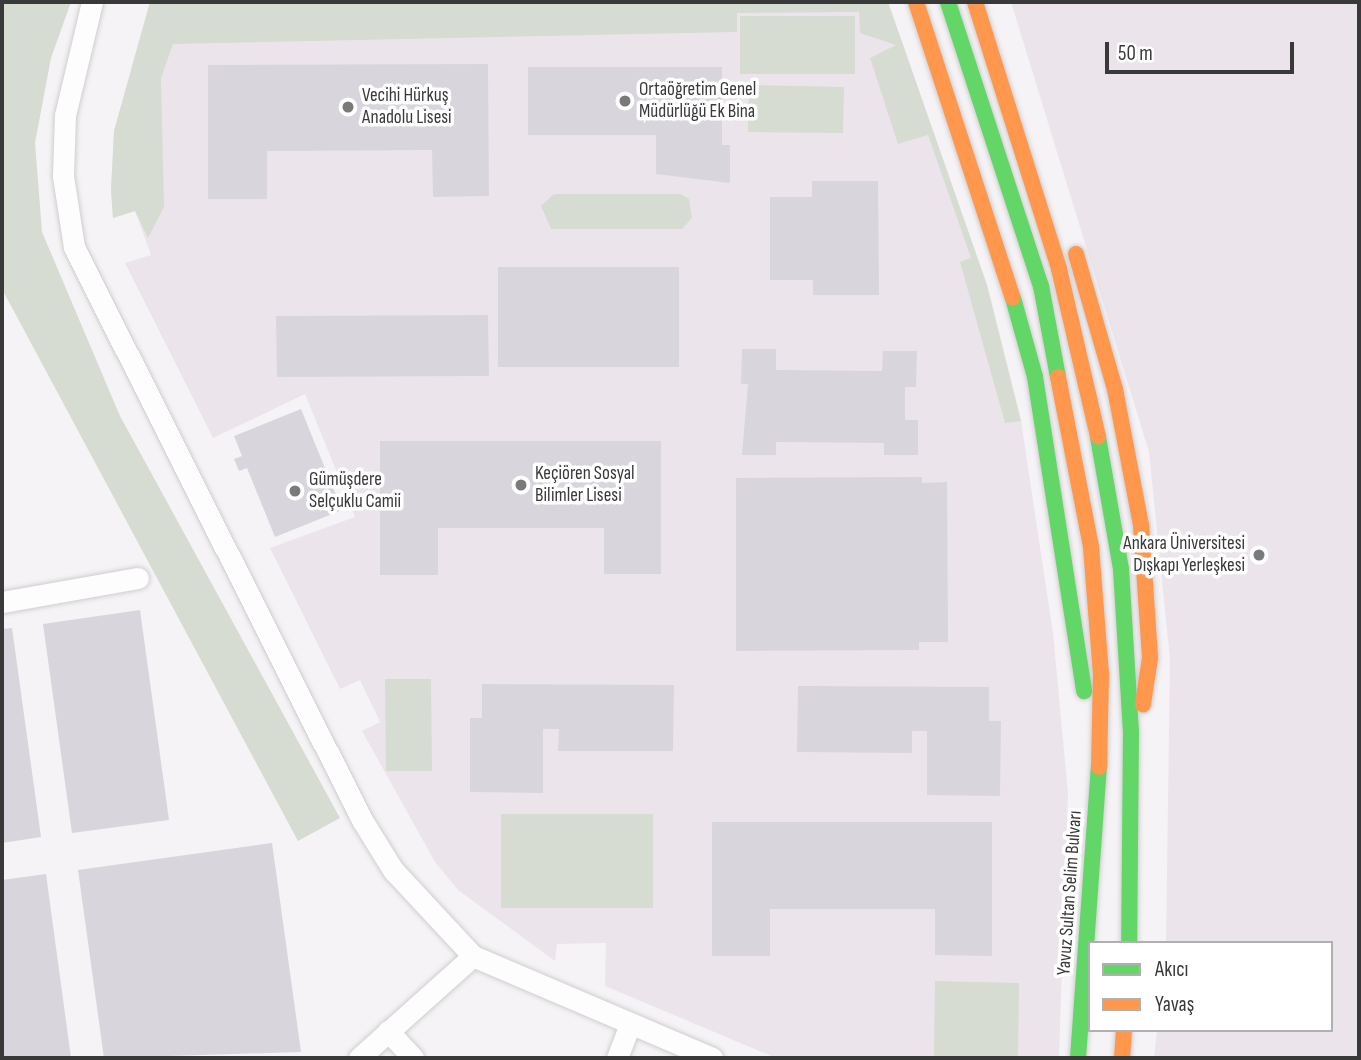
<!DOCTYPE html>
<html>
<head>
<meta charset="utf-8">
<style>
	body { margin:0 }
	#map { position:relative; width:1361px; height:1060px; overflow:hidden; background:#f5f3f5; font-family:"Sofia Sans Condensed",sans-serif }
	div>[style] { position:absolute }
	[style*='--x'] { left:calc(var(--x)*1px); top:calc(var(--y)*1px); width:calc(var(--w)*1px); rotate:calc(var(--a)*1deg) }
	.built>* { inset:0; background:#ebe5eb }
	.green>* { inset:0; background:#d6dcd1 }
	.building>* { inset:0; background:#d8d5dd }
	.roads { filter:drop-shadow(0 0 2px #d0ced0) drop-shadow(0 0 2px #d0ced0) }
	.street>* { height:21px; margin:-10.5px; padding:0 10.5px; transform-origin:10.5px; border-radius:10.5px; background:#fefdfe }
	.fast>* { height:16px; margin:-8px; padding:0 8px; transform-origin:8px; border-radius:8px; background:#63d668 }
	.slow>* { height:16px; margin:-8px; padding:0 8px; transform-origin:8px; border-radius:8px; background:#ff974d }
	.dots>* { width:19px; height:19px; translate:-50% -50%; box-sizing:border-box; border:4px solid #fff; border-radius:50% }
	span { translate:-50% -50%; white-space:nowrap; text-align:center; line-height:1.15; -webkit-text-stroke:7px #fff; paint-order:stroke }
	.poi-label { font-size:19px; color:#3a393a }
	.left { translate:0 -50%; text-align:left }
	.right { translate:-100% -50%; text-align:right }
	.street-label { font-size:19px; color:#3a393a }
	.frame { position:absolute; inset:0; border:4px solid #3a393a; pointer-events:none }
	.legend { position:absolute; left:1088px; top:941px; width:245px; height:91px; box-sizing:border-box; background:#fff; border:2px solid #b0b0b0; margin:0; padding:9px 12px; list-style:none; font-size:21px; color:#3a393a }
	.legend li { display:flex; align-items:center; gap:14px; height:35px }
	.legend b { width:35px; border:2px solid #b0b0b0 }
	.scale { position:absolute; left:1105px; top:42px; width:189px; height:32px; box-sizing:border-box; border:4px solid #3a393a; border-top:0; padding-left:9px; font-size:21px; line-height:24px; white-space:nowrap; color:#3a393a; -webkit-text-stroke:5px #fff; paint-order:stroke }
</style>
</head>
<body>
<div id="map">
	<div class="built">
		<div style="clip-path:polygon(150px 2px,888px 2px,987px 285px,1021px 421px,1053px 633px,1068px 793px,1059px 1058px,776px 1058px,605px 986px,606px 943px,557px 944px,555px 961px,458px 890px,435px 862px,362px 731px,380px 722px,360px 680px,340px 689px,270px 548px,355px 517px,305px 394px,213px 438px,125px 263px,151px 255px,135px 211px,113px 218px,111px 190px,114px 131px)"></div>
		<div style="clip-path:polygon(1011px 2px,1359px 2px,1359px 1058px,1154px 1058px,1157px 1030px,1331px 1030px,1331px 943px,1166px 943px,1170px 659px,1149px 452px)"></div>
	</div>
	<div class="green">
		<div style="clip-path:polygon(2px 2px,71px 2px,51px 58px,35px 143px,42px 232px,120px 416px,340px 818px,298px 841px,2px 289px)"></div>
		<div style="clip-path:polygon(150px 2px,888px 2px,987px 285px,1021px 421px,1005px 423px,960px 262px,971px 258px,928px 135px,898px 144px,870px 58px,896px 45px,860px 33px,859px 12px,737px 13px,737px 32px,173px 44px,161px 78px,164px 207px,148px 238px,135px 211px,113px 218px,111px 190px,114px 131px)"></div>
		<div style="clip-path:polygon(740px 16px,855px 16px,855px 74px,740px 74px)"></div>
		<div style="clip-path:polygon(749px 85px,844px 87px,843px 133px,748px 132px)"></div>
		<div style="clip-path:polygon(554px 194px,680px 194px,689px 199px,692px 218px,682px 229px,551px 229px,541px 206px)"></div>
		<div style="clip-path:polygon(385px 679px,431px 679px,432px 771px,386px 771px)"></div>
		<div style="clip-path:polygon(501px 814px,653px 814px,653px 908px,501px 908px)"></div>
		<div style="clip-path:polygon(935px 981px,1019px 983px,1018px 1058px,934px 1058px)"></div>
	</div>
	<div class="building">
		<div style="clip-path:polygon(488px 64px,489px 196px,433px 197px,432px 150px,267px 151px,267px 199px,208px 199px,208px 65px)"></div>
		<div style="clip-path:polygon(528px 67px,722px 67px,722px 145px,730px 145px,730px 183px,656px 174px,656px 135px,528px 135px)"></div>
		<div style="clip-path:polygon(812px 181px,878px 181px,879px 295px,813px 295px,813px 280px,770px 280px,770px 197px,812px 197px)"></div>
		<div style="clip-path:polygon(498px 267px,679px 267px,679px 367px,498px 367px)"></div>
		<div style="clip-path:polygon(488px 315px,489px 376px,277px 377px,276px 316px)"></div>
		<div style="clip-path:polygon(742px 349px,776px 349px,776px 370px,882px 371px,883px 351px,917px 351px,916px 387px,905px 387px,905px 420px,918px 420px,918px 455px,884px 455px,884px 443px,776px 442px,776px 455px,742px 455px,748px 384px,741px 384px)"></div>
		<div style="clip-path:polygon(301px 409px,342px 510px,275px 537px,247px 468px,239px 471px,234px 459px,242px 456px,234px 436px)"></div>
		<div style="clip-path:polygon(380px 441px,661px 441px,661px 574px,604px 574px,604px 528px,438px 528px,438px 575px,380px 575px)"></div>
		<div style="clip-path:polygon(922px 477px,922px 483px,947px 482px,948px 642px,919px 642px,919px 650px,736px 651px,736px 478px)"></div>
		<div style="clip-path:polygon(140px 610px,169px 820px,72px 833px,43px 624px)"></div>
		<div style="clip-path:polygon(12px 628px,41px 837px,2px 843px,2px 629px)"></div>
		<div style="clip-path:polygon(482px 684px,674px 685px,673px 751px,558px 751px,559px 729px,543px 729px,543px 793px,470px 792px,470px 718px,482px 718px)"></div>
		<div style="clip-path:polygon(798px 686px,989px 687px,989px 721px,1001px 721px,1000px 796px,927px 795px,927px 731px,912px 731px,912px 753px,797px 752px)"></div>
		<div style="clip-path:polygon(712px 822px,992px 822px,992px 956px,935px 955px,935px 909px,770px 909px,770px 956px,712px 956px)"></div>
		<div style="clip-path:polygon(272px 843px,301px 1052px,104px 1058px,78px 870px)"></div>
		<div style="clip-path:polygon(46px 874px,71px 1058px,2px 1058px,2px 880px)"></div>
	</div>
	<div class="roads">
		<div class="street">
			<div style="--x:92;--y:2;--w:116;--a:103.4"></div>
			<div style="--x:65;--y:115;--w:61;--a:91.9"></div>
			<div style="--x:63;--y:176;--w:72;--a:81.2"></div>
			<div style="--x:74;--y:247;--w:641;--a:63.32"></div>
			<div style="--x:362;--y:820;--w:59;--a:58.2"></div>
			<div style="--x:393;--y:870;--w:117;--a:47.1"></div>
			<div style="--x:473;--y:956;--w:260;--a:23.1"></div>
			<div style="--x:2;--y:602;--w:138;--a:-10"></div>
			<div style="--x:388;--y:1031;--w:37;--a:47"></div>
			<div style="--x:359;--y:1058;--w:153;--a:-41.8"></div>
			<div style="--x:617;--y:1058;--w:33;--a:-69"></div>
		</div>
		<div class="fast">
			<div style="--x:948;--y:2;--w:299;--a:71.9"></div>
			<div style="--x:1041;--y:286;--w:93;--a:79.4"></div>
			<div style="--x:1013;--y:298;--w:82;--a:74.4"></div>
			<div style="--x:1035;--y:377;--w:318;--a:81.1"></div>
			<div style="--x:1098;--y:437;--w:134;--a:80.1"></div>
			<div style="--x:1121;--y:569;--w:162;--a:86.5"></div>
			<div style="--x:1131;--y:731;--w:212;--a:90.5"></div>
			<div style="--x:1078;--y:1058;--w:292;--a:-85.9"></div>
		</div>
		<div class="slow">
			<div style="--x:916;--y:2;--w:311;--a:71.9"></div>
			<div style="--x:975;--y:2;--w:280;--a:72.5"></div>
			<div style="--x:1059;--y:269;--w:172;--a:76.9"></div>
			<div style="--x:1076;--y:254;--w:141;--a:73.9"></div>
			<div style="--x:1115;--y:389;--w:138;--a:79.2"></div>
			<div style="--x:1141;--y:525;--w:133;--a:86.1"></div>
			<div style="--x:1150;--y:658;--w:47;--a:98.7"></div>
			<div style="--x:1058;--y:377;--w:173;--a:79"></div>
			<div style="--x:1091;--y:547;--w:127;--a:85.5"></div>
			<div style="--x:1101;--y:674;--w:93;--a:91.2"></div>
			<div style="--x:1122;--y:1058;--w:28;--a:-86"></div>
		</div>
	</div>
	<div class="dots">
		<div style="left:625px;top:101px;background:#7b7a7b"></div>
		<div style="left:348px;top:107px;background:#7b7a7b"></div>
		<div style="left:521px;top:485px;background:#7b7a7b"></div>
		<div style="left:295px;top:491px;background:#7b7a7b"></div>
		<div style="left:1259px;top:555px;background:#7b7a7b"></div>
	</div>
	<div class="poi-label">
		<span class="left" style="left:639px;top:101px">Ortaöğretim Genel<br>Müdürlüğü Ek Bina</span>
		<span class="left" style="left:362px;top:107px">Vecihi Hürkuş<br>Anadolu Lisesi</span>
		<span class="left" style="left:535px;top:485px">Keçiören Sosyal<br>Bilimler Lisesi</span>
		<span class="left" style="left:309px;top:491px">Gümüşdere<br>Selçuklu Camii</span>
		<span class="right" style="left:1245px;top:555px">Ankara Üniversitesi<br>Dışkapı Yerleşkesi</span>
	</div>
	<div class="street-label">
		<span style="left:1070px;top:893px;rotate:-86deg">Yavuz Sultan Selim Bulvarı</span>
	</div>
	<div class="frame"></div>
	<ul class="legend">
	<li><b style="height:9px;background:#63d668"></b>Akıcı</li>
	<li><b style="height:9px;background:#ff974d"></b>Yavaş</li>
	</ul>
	<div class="scale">50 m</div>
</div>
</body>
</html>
